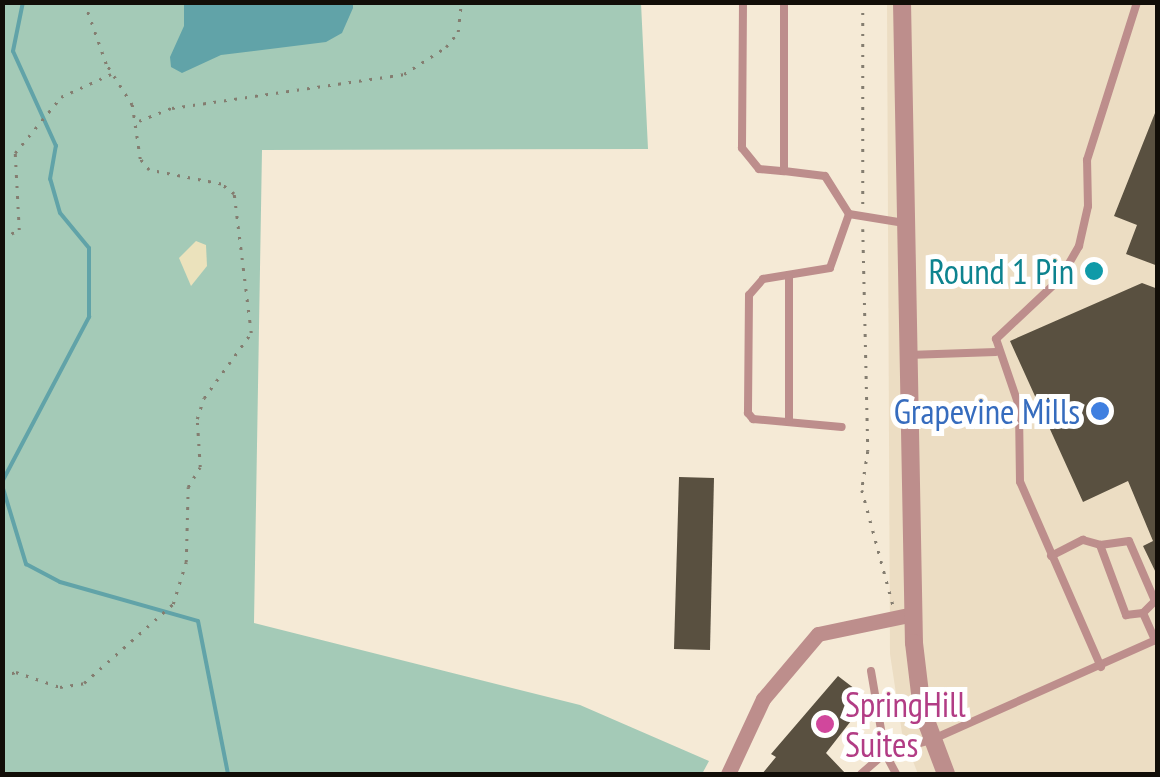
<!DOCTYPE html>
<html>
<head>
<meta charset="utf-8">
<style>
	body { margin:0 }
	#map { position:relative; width:1160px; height:777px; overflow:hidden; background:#f5ead6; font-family:"PT Sans Narrow",sans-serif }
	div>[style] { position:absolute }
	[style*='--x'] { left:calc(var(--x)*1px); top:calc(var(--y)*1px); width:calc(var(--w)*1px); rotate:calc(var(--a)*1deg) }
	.built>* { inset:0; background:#ecddc3 }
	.green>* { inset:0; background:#a4cab7 }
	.sand>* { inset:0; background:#ebe2bc }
	.water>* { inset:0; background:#61a3a8 }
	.stream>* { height:4px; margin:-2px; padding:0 2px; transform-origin:2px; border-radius:2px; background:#61a3a8 }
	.building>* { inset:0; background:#595040 }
	.path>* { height:2.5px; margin-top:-1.25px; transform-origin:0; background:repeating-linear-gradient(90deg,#847d70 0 2.5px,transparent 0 10.5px) }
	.service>* { height:8px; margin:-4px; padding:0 4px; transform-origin:4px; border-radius:4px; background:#bd8e8c }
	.minor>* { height:15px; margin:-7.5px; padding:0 7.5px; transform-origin:7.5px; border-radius:7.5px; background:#bd8e8c }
	.tertiary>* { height:18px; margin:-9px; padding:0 9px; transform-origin:9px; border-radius:9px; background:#bd8e8c }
	.dots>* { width:28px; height:28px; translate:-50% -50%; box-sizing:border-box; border:5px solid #fff; border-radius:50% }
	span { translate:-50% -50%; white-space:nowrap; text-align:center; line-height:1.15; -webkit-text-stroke:10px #fff; paint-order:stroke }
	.culture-label { font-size:35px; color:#0d838f }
	.right { translate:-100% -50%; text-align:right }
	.shop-label { font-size:35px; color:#366cbe }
	.hotel-label { font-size:35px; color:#b23c85 }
	.left { translate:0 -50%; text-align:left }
	.frame { position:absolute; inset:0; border:5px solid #120e08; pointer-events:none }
</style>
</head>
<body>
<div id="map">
	<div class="built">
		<div style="clip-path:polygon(887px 3px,1157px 3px,1157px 774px,918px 774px,902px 733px,890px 654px)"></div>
	</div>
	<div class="green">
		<div style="clip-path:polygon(2px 3px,641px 3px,648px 149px,262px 150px,254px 623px,580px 705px,709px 761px,702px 774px,3px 774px)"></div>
	</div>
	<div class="sand">
		<div style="clip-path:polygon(196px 241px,206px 245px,207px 266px,191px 286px,179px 258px)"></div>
	</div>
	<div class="water">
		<div style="clip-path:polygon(184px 3px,353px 2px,353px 8px,342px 33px,326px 42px,221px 55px,182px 73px,171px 67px,170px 57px,184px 26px)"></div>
	</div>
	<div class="stream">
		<div style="--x:2;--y:482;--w:187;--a:-62.2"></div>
		<div style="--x:89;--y:317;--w:69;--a:-90"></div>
		<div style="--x:89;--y:248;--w:45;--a:-129.6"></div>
		<div style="--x:60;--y:213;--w:35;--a:-106"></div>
		<div style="--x:50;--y:179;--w:34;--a:-80"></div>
		<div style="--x:56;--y:146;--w:104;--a:-114.4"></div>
		<div style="--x:13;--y:51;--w:50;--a:-78.5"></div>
		<div style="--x:2;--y:485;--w:83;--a:73.1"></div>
		<div style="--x:26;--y:564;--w:38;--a:28"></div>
		<div style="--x:60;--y:582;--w:143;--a:15.8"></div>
		<div style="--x:198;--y:621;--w:156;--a:78.9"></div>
	</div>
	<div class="building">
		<div style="clip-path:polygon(1157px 108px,1158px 108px,1158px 266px,1126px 254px,1137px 225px,1114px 216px)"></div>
		<div style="clip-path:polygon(1142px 283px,1158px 289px,1158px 577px,1143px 546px,1153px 541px,1128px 481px,1083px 502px,1010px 341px)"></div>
		<div style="clip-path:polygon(679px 477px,714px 478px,710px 650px,674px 649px)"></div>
		<div style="clip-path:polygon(838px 676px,868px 699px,826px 753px,846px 774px,762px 774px,776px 757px,771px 754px)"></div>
	</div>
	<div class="path">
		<div style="--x:863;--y:2;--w:204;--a:90"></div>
		<div style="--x:139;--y:121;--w:35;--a:-22"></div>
		<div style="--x:172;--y:108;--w:234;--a:-8.3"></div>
		<div style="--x:404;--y:74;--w:50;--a:-32.7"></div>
		<div style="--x:446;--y:47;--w:19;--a:-51"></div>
		<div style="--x:458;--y:32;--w:30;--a:-84"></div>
		<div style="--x:863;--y:229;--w:222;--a:88.7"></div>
		<div style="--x:868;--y:451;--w:39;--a:99"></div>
		<div style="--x:862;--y:490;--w:119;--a:74.9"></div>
		<div style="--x:2;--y:238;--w:19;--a:-25"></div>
		<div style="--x:19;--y:230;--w:77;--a:-93"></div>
		<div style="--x:15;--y:153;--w:72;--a:-50.6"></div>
		<div style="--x:61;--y:97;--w:55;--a:-24.7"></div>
		<div style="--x:2;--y:676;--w:15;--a:-16"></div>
		<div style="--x:16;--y:672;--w:46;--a:18.8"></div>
		<div style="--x:60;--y:687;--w:24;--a:-9"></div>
		<div style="--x:84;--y:683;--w:119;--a:-41.6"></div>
		<div style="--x:173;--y:604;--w:44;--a:-72.8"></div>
		<div style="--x:186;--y:562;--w:75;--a:-88.5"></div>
		<div style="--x:188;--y:487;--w:23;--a:-59"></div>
		<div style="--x:200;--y:467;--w:48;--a:-93.6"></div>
		<div style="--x:197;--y:419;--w:22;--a:-72"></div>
		<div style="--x:204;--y:398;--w:80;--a:-54.1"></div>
		<div style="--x:251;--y:333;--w:140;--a:-97"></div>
		<div style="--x:234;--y:194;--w:16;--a:-142"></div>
		<div style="--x:221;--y:184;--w:73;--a:-169"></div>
		<div style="--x:149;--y:170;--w:14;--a:-129"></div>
		<div style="--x:140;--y:159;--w:55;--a:-98.4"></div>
		<div style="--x:132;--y:105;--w:49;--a:-122.4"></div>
		<div style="--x:106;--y:64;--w:66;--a:-109.5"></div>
	</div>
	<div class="service">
		<div style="--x:743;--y:2;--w:146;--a:90.4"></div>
		<div style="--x:742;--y:148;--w:27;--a:51"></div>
		<div style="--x:759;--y:169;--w:25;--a:5"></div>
		<div style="--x:784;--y:2;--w:169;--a:90"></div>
		<div style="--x:784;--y:171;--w:41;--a:7"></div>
		<div style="--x:825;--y:176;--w:45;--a:57.7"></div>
		<div style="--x:849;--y:214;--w:57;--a:109.4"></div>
		<div style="--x:830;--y:268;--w:68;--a:170.7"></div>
		<div style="--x:763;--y:279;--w:21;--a:131"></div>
		<div style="--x:749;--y:295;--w:118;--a:90.5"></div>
		<div style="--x:748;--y:413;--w:8;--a:50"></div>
		<div style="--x:753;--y:419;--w:89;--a:5.1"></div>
		<div style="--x:849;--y:214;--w:56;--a:9.3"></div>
		<div style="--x:789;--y:278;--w:143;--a:90"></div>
		<div style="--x:908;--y:355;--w:88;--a:-2"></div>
		<div style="--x:1051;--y:556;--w:36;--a:-27"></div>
		<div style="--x:1083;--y:540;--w:18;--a:16"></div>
		<div style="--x:1143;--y:613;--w:17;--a:-45"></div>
		<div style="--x:1155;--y:601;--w:65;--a:-113.4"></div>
		<div style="--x:1129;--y:541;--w:29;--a:172"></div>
		<div style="--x:1100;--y:545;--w:75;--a:69.6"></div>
		<div style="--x:1126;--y:615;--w:17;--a:-7"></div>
		<div style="--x:1143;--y:613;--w:30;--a:66"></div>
		<div style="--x:1101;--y:667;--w:202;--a:-113.6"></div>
		<div style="--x:1020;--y:482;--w:76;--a:-90.8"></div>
		<div style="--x:1019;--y:406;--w:71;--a:-108.9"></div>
		<div style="--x:996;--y:339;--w:88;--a:-43.2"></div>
		<div style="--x:1060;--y:279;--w:38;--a:-60"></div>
		<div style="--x:1079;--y:246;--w:41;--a:-77.3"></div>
		<div style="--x:1088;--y:206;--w:46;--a:-91.2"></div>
		<div style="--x:1087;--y:160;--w:166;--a:-72.4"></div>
		<div style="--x:871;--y:671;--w:83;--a:80.3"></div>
		<div style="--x:885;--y:753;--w:48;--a:-15.8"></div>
		<div style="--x:931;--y:740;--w:248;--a:-24"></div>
		<div style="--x:861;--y:774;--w:32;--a:-41"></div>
		<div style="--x:885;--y:753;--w:24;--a:62"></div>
	</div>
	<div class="minor">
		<div style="--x:728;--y:774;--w:83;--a:-65"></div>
		<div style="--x:763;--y:699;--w:85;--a:-49.8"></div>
		<div style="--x:818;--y:634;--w:98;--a:-11.8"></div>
	</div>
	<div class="tertiary">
		<div style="--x:902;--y:2;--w:641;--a:88.93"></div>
		<div style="--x:914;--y:643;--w:67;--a:83.2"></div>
		<div style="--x:922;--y:710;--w:68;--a:69.4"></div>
	</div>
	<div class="dots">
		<div style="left:1094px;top:271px;background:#0f9aa8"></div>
		<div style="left:1100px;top:411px;background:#3f7fe0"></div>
		<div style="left:825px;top:724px;background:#d1479c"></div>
	</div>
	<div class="culture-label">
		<span class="right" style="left:1074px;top:271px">Round 1 Pin</span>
	</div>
	<div class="shop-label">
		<span class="right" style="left:1080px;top:411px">Grapevine Mills</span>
	</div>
	<div class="hotel-label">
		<span class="left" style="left:845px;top:724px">SpringHill<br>Suites</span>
	</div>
	<div class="frame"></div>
</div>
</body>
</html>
